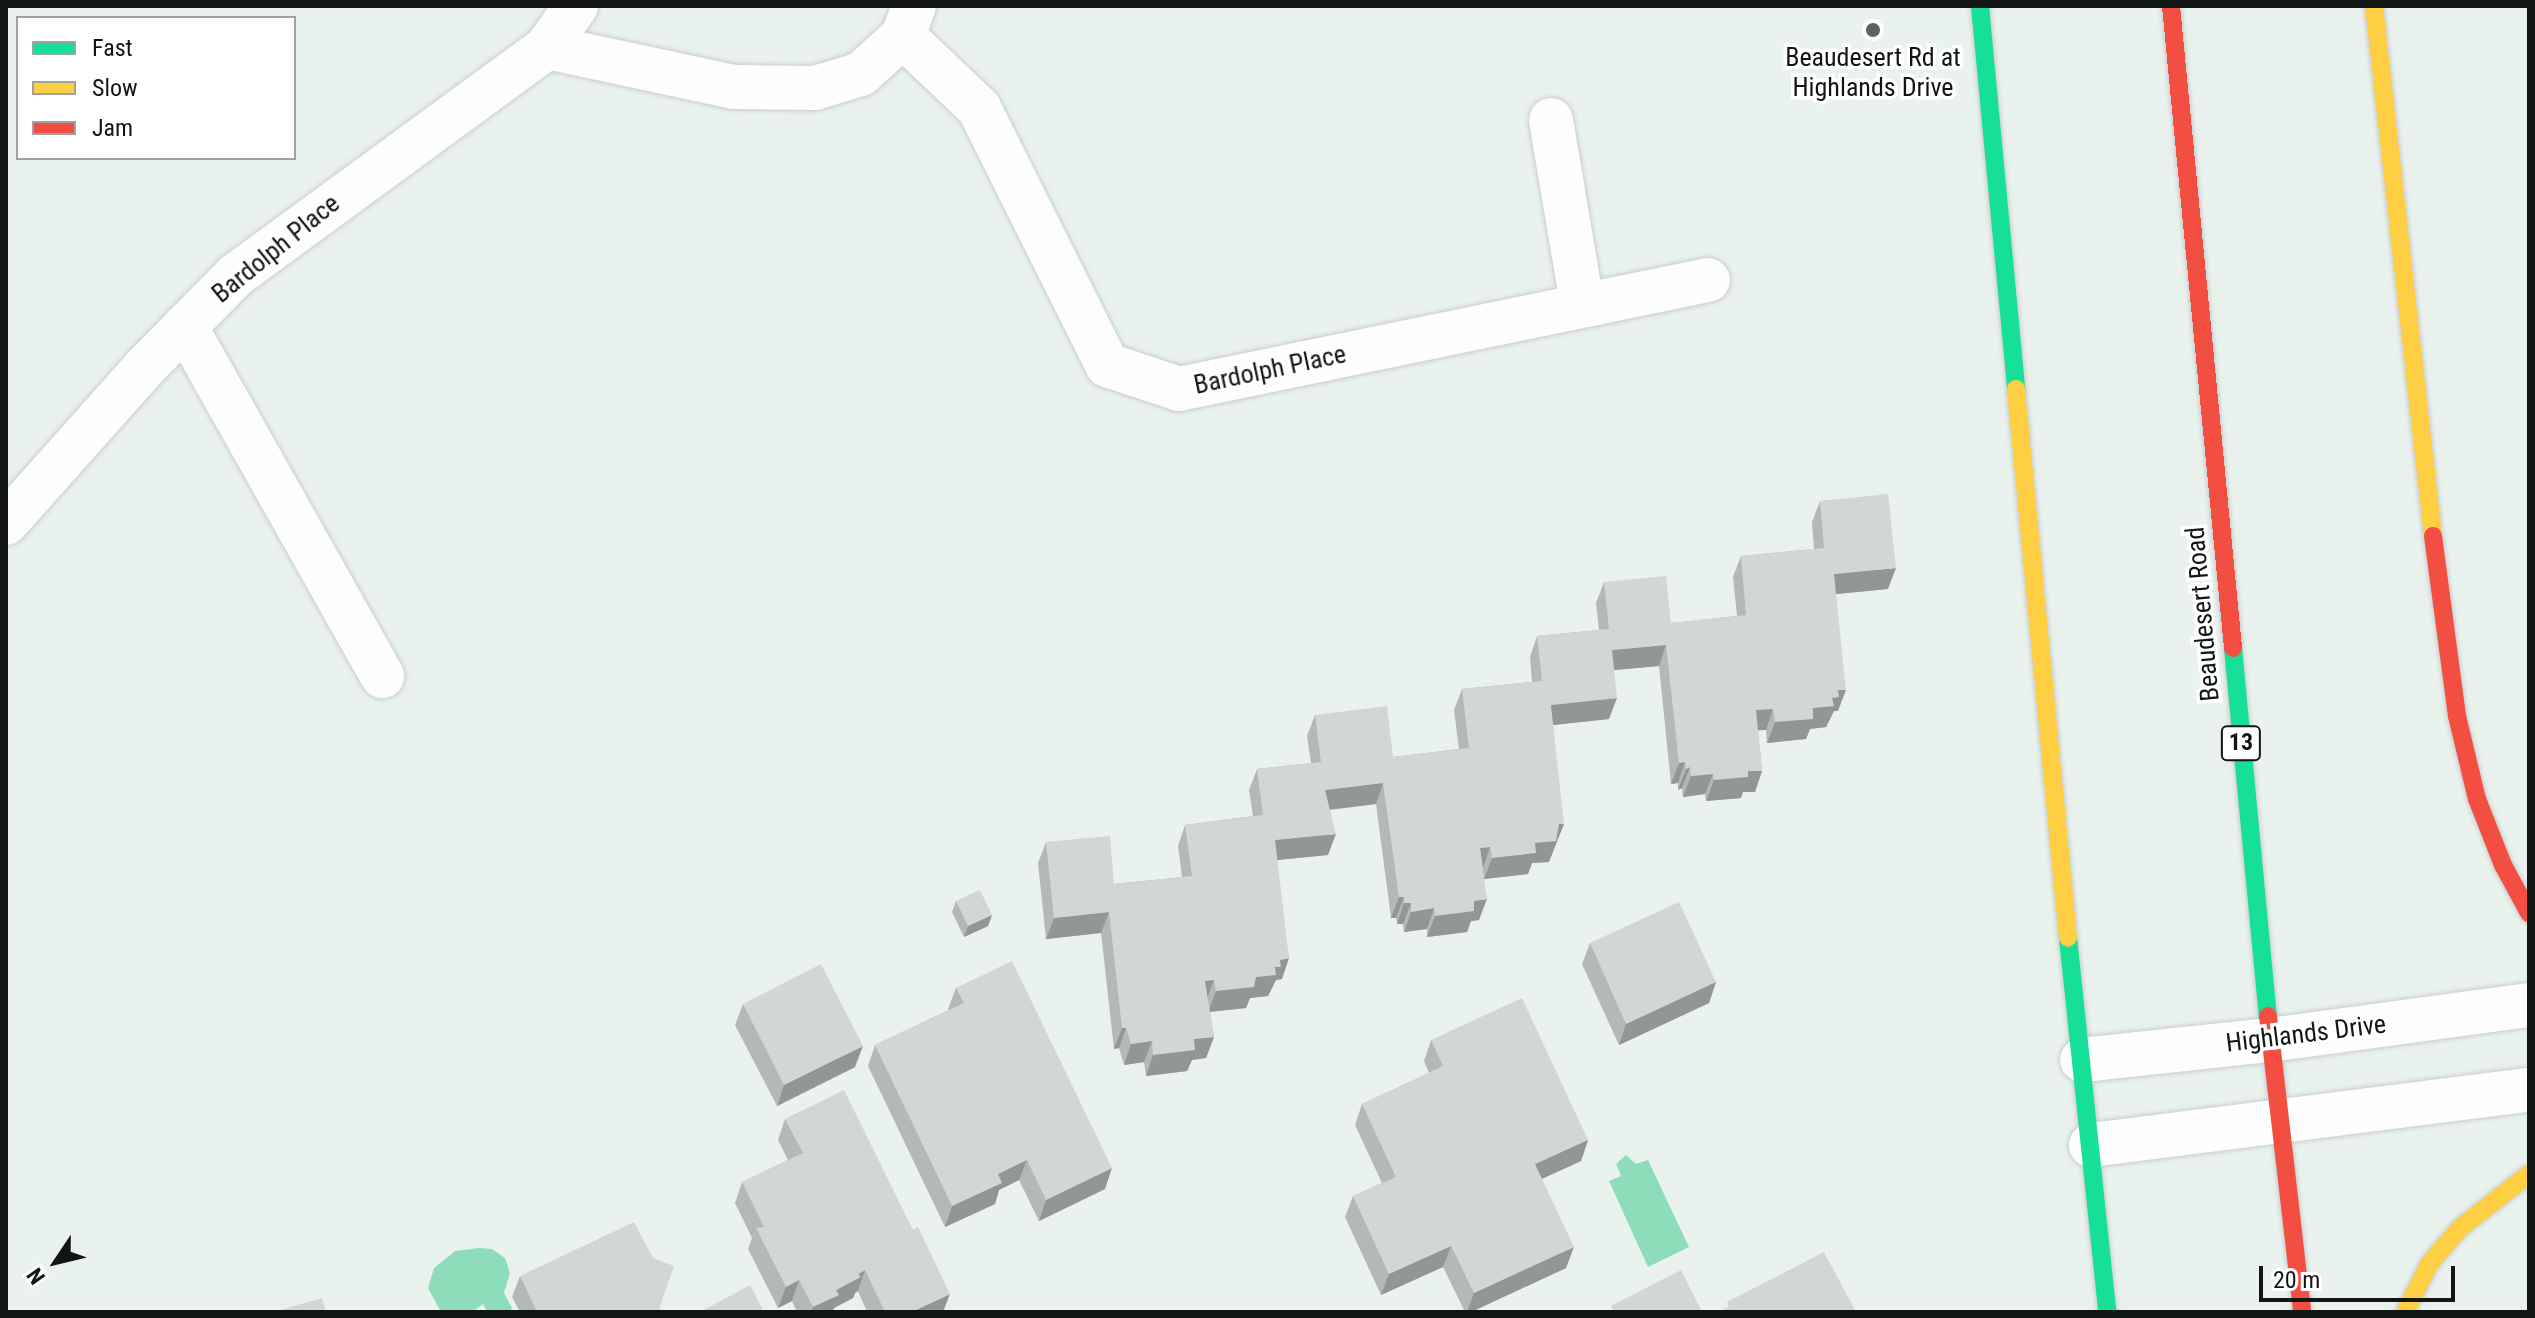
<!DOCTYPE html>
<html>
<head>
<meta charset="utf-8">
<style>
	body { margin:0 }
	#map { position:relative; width:2535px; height:1318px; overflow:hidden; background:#eaf2ee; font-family:"Roboto Condensed",sans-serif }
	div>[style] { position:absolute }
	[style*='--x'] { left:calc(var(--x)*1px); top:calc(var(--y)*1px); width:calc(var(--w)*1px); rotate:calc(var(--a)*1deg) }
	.water>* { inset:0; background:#8ddcba }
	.roads { filter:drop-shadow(0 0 2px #c8cecb) drop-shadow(0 0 2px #c8cecb) }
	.street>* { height:44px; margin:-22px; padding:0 22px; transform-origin:22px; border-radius:22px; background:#fcfdfc }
	.fast>* { height:18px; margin:-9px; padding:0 9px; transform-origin:9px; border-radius:9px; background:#16e098 }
	.slow>* { height:18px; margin:-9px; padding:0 9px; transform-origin:9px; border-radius:9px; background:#ffcf43 }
	.jam>* { height:18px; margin:-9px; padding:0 9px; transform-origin:9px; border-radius:9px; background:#f24e42 }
	.wall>* { inset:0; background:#b4b9b5 }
	.shaded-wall>* { inset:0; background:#929694 }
	.building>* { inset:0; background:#d1d7d3 }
	.dots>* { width:22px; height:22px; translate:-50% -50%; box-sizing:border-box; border:4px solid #fff; border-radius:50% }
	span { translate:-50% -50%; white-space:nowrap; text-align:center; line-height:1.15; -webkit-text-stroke:7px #fff; paint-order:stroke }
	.shield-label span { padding:2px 6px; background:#fff; border:2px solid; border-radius:6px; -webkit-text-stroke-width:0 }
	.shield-label { font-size:24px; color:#111613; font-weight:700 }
	.poi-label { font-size:26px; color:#111613 }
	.street-label { font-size:26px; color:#111613 }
	.frame { position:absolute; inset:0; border:8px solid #111613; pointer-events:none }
	.legend { position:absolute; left:16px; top:16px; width:280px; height:144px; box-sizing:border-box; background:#fff; border:2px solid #a0a2a1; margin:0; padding:10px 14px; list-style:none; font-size:24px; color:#111613 }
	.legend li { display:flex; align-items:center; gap:16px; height:40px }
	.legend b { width:40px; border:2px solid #a0a2a1 }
	.north { position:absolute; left:16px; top:1222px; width:80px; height:80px; -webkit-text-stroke:6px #fff; paint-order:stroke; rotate:235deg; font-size:22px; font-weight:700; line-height:32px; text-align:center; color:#111613 }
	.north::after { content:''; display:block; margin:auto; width:28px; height:36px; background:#111613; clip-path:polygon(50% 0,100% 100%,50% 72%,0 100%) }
	.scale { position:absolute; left:2259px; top:1266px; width:196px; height:36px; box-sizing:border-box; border:4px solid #111613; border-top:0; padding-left:10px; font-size:24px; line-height:28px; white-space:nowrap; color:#111613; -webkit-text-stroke:6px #fff; paint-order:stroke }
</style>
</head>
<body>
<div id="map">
	<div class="water">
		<div style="clip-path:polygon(1626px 1155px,1636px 1164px,1648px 1160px,1689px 1247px,1648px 1267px,1609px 1181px,1621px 1176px,1616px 1164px)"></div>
		<div style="clip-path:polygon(479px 1248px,492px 1249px,505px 1258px,510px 1273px,504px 1293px,512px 1308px,510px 1312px,487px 1312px,483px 1304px,472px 1312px,441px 1312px,428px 1288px,434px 1268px,455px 1251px)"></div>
	</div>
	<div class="roads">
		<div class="street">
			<div style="--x:576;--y:6;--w:50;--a:125.3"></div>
			<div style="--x:547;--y:47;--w:190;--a:12.1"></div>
			<div style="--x:733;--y:87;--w:82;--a:0.7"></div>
			<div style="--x:815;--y:88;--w:48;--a:-16.9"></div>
			<div style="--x:861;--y:74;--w:57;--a:-42.1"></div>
			<div style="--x:903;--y:36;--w:32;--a:-70"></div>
			<div style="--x:903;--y:36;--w:105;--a:43.5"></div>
			<div style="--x:979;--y:108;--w:287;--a:63.5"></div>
			<div style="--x:1107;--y:365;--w:76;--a:18.4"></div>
			<div style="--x:1179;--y:389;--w:540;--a:-11.64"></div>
			<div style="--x:1551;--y:120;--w:186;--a:80.4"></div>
			<div style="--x:185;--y:326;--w:402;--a:60.6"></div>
			<div style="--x:6;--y:523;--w:206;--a:-48.3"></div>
			<div style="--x:143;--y:369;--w:132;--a:-45.3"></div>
			<div style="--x:236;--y:275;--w:386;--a:-36.2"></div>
			<div style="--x:2082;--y:1060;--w:189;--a:-6.1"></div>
			<div style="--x:2270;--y:1040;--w:261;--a:-7.7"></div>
			<div style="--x:2091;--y:1145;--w:441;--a:-7.2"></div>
		</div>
		<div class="fast">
			<div style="--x:1980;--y:6;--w:385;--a:84.6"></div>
			<div style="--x:2233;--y:648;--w:370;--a:84.6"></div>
			<div style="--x:2068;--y:938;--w:376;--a:84"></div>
		</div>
		<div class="slow">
			<div style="--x:2374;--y:6;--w:533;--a:83.65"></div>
			<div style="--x:2016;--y:389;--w:551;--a:84.59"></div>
			<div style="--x:2405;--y:1312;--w:55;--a:-63"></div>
			<div style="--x:2430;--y:1263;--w:46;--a:-49.4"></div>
			<div style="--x:2460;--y:1228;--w:88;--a:-38"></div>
		</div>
		<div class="jam">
			<div style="--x:2171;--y:6;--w:645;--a:84.48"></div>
			<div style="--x:2433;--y:536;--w:182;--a:82.4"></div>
			<div style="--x:2457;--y:716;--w:85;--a:76.5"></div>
			<div style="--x:2477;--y:799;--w:71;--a:68.5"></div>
			<div style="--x:2503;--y:865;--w:55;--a:61.6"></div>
			<div style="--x:2268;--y:1016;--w:298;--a:83.4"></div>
		</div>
	</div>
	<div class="wall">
		<div style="clip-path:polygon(1820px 501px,1888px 589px,1836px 594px,1838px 711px,1834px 711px,1826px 727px,1810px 729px,1806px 739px,1767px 743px,1766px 730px,1758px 730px,1762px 771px,1755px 792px,1743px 792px,1741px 798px,1706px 801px,1705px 794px,1683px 797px,1682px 788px,1678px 790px,1678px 783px,1671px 784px,1659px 666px,1614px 670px,1609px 719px,1553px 725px,1556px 844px,1555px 845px,1549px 862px,1532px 863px,1528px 874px,1484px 879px,1479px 920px,1471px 921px,1467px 932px,1427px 937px,1427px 929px,1404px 932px,1403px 924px,1397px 924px,1396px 918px,1391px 918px,1376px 804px,1330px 810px,1328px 855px,1277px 860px,1282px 979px,1276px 980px,1268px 996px,1250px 998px,1246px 1008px,1210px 1012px,1214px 1037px,1206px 1058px,1192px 1060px,1187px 1071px,1146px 1076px,1144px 1062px,1124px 1065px,1119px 1048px,1114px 1049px,1101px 933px,1046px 939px,1038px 863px,1046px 842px,1114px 884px,1182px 877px,1178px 846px,1185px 825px,1253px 816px,1249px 790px,1257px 769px,1311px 763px,1307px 736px,1315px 715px,1393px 757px,1459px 749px,1454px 710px,1462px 689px,1532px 682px,1530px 657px,1537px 636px,1599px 630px,1596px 603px,1604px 582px,1671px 623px,1737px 616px,1733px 577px,1741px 556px,1814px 549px,1812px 522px)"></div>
		<div style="clip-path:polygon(956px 901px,992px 915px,988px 926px,964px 937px,952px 912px)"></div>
		<div style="clip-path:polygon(1590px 943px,1716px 982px,1709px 1003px,1619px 1045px,1582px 964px)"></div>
		<div style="clip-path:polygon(956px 988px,1105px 1189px,1039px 1221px,1019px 1180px,999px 1190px,995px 1204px,945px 1227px,868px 1066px,875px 1045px,949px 1010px,948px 1009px)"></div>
		<div style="clip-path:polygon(743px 1004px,855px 1067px,777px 1106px,735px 1025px)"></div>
		<div style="clip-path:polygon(1431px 1040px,1588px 1140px,1581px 1161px,1542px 1179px,1566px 1268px,1471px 1312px,1465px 1312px,1443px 1267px,1381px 1295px,1345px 1217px,1353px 1196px,1382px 1183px,1355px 1125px,1362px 1104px,1429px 1073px,1424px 1061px)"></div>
		<div style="clip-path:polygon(785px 1119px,943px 1312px,867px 1312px,858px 1291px,855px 1293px,853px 1298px,834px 1308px,832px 1312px,797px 1312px,792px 1301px,778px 1308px,748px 1249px,752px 1238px,735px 1203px,742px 1182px,788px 1160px,778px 1140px)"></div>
		<div style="clip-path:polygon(520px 1276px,659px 1309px,668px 1312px,520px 1312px,512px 1297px)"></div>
	</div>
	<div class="shaded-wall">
		<div style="clip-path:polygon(1896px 568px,1888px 589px,1826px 595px,1834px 574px)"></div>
		<div style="clip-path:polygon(1666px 645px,1659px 666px,1604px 671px,1612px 650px)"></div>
		<div style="clip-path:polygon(1838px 690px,1846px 690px,1838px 711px,1834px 711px,1826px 727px,1810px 729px,1806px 739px,1767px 743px,1775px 722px,1813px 708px,1832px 698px)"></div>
		<div style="clip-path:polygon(1617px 698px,1609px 719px,1544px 726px,1551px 705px)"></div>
		<div style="clip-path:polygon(1773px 709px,1766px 730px,1748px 731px,1756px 710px)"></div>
		<div style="clip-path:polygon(1685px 762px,1678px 783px,1671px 784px,1679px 763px)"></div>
		<div style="clip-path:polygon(1690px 767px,1682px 788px,1678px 790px,1686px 769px)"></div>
		<div style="clip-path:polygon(1748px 771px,1762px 771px,1755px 792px,1743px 792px,1741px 798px,1706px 801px,1714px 780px)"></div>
		<div style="clip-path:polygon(1713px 774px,1705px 794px,1683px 797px,1691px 776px)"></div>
		<div style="clip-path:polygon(1383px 783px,1376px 804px,1318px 811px,1325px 790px)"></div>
		<div style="clip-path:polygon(1559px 824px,1564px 824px,1549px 862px,1532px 863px,1528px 874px,1484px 879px,1492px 858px,1535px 843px)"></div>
		<div style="clip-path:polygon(1336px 834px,1328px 855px,1267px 861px,1275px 840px)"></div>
		<div style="clip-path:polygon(1490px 847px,1483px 868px,1480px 848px)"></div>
		<div style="clip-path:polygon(1399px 897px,1404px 897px,1396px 918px,1391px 918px)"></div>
		<div style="clip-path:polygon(1487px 899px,1479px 920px,1471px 921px,1467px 932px,1427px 937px,1435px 916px,1474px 901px)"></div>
		<div style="clip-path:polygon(1404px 903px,1411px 903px,1403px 924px,1397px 924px)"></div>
		<div style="clip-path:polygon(1434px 908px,1427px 929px,1404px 932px,1411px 912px)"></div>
		<div style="clip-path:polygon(1109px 912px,1101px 933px,1046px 939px,1054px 918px)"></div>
		<div style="clip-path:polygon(992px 915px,988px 926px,964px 937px,968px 926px)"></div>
		<div style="clip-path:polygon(1289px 958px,1282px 979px,1276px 980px,1268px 996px,1250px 998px,1246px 1008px,1208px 1012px,1216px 991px,1256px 977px,1275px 967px,1280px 960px)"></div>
		<div style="clip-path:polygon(1214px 980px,1206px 1001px,1205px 981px)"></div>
		<div style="clip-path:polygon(1716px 982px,1709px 1003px,1619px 1045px,1626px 1024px)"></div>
		<div style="clip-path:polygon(1122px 1028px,1126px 1028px,1119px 1048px,1114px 1049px)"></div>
		<div style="clip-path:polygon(1214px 1037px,1206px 1058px,1192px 1060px,1187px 1071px,1146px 1076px,1153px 1055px,1194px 1039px)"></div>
		<div style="clip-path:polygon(1152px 1041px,1144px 1062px,1124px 1065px,1131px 1044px)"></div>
		<div style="clip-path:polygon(863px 1046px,855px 1067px,777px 1106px,784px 1085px)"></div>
		<div style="clip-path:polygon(1588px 1140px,1581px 1161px,1528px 1185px,1535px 1164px)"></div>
		<div style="clip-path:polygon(1027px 1160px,1019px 1180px,999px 1190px,995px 1204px,945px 1227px,952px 1206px,998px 1174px)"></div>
		<div style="clip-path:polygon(1112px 1168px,1105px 1189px,1039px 1221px,1046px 1200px)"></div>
		<div style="clip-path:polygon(1451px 1246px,1443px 1267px,1381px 1295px,1389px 1274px)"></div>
		<div style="clip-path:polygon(1574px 1247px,1566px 1268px,1471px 1312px,1467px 1312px,1474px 1293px)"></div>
		<div style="clip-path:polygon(865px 1270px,858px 1291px,855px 1293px,853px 1298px,834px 1308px,832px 1312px,811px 1312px,813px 1307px)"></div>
		<div style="clip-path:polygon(799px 1280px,792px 1301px,778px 1308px,786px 1287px)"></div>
		<div style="clip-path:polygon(950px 1294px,943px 1312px,912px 1312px)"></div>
	</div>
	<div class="building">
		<div style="clip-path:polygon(1888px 494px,1896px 568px,1834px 574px,1846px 690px,1838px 690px,1839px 697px,1832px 698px,1834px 706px,1813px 708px,1813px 719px,1775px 722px,1773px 709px,1756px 710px,1762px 771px,1748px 771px,1748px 777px,1714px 780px,1713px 774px,1691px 776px,1690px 767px,1686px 769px,1685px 762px,1679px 763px,1666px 645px,1612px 650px,1617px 698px,1551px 705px,1564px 824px,1559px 824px,1556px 841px,1535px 843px,1536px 853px,1492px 858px,1490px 847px,1480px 848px,1487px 899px,1474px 901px,1474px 911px,1435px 916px,1434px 908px,1411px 912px,1411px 903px,1404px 903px,1404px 897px,1399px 897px,1383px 783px,1325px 790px,1336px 834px,1275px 840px,1289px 958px,1280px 960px,1281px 967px,1275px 967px,1276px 975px,1256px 977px,1254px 987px,1216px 991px,1214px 980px,1205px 981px,1214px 1037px,1194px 1039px,1195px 1050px,1153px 1055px,1152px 1041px,1131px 1044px,1126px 1028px,1122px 1028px,1109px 912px,1054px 918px,1046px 842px,1110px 836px,1114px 884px,1192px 876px,1185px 825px,1263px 815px,1257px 769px,1321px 762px,1315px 715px,1387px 706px,1393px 757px,1469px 748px,1462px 689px,1542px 681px,1537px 636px,1609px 629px,1604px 582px,1666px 576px,1671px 623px,1746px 615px,1741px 556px,1824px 548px,1820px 501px)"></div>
		<div style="clip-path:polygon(980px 890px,992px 915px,968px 926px,956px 901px)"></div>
		<div style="clip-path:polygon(1679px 902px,1716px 982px,1626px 1024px,1590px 943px)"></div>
		<div style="clip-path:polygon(1012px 961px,1112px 1168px,1046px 1200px,1027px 1160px,998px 1174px,1002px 1183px,952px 1206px,875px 1045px,964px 1003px,956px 988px)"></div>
		<div style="clip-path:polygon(821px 964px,863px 1046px,784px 1085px,743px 1004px)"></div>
		<div style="clip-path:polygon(1522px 998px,1588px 1140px,1535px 1164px,1574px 1247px,1474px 1293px,1451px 1246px,1389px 1274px,1353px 1196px,1396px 1177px,1362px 1104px,1443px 1066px,1431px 1040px)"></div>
		<div style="clip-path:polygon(844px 1090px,913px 1230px,918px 1227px,950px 1294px,912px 1312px,885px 1312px,865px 1270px,858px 1274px,861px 1277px,836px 1290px,839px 1295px,813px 1307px,799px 1280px,786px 1287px,756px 1228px,764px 1227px,742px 1182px,803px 1153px,785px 1119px)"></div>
		<div style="clip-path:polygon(634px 1222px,653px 1258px,674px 1266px,659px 1309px,668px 1312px,537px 1312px,520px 1276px)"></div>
		<div style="clip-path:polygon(1824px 1252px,1856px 1312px,1718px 1312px,1729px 1307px,1727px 1302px)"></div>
		<div style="clip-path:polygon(1681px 1270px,1702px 1312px,1614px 1312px,1611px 1306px)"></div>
		<div style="clip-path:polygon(750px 1285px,764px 1312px,700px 1312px)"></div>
		<div style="clip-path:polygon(322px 1298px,326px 1312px,274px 1312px)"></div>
	</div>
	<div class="dots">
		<div style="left:1873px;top:30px;background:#5d6360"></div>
	</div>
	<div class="shield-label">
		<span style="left:2241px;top:743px">13</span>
	</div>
	<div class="poi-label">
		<span style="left:1873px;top:73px">Beaudesert Rd at<br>Highlands Drive</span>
	</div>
	<div class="street-label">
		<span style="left:276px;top:249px;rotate:-39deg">Bardolph Place</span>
		<span style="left:1270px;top:370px;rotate:-12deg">Bardolph Place</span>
		<span style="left:2203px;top:614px;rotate:-95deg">Beaudesert Road</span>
		<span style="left:2306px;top:1034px;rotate:-7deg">Highlands Drive</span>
	</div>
	<div class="frame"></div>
	<ul class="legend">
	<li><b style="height:10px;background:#16e098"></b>Fast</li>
	<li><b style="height:10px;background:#ffcf43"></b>Slow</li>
	<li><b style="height:10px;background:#f24e42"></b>Jam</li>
	</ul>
	<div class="north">N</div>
	<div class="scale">20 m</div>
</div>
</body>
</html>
